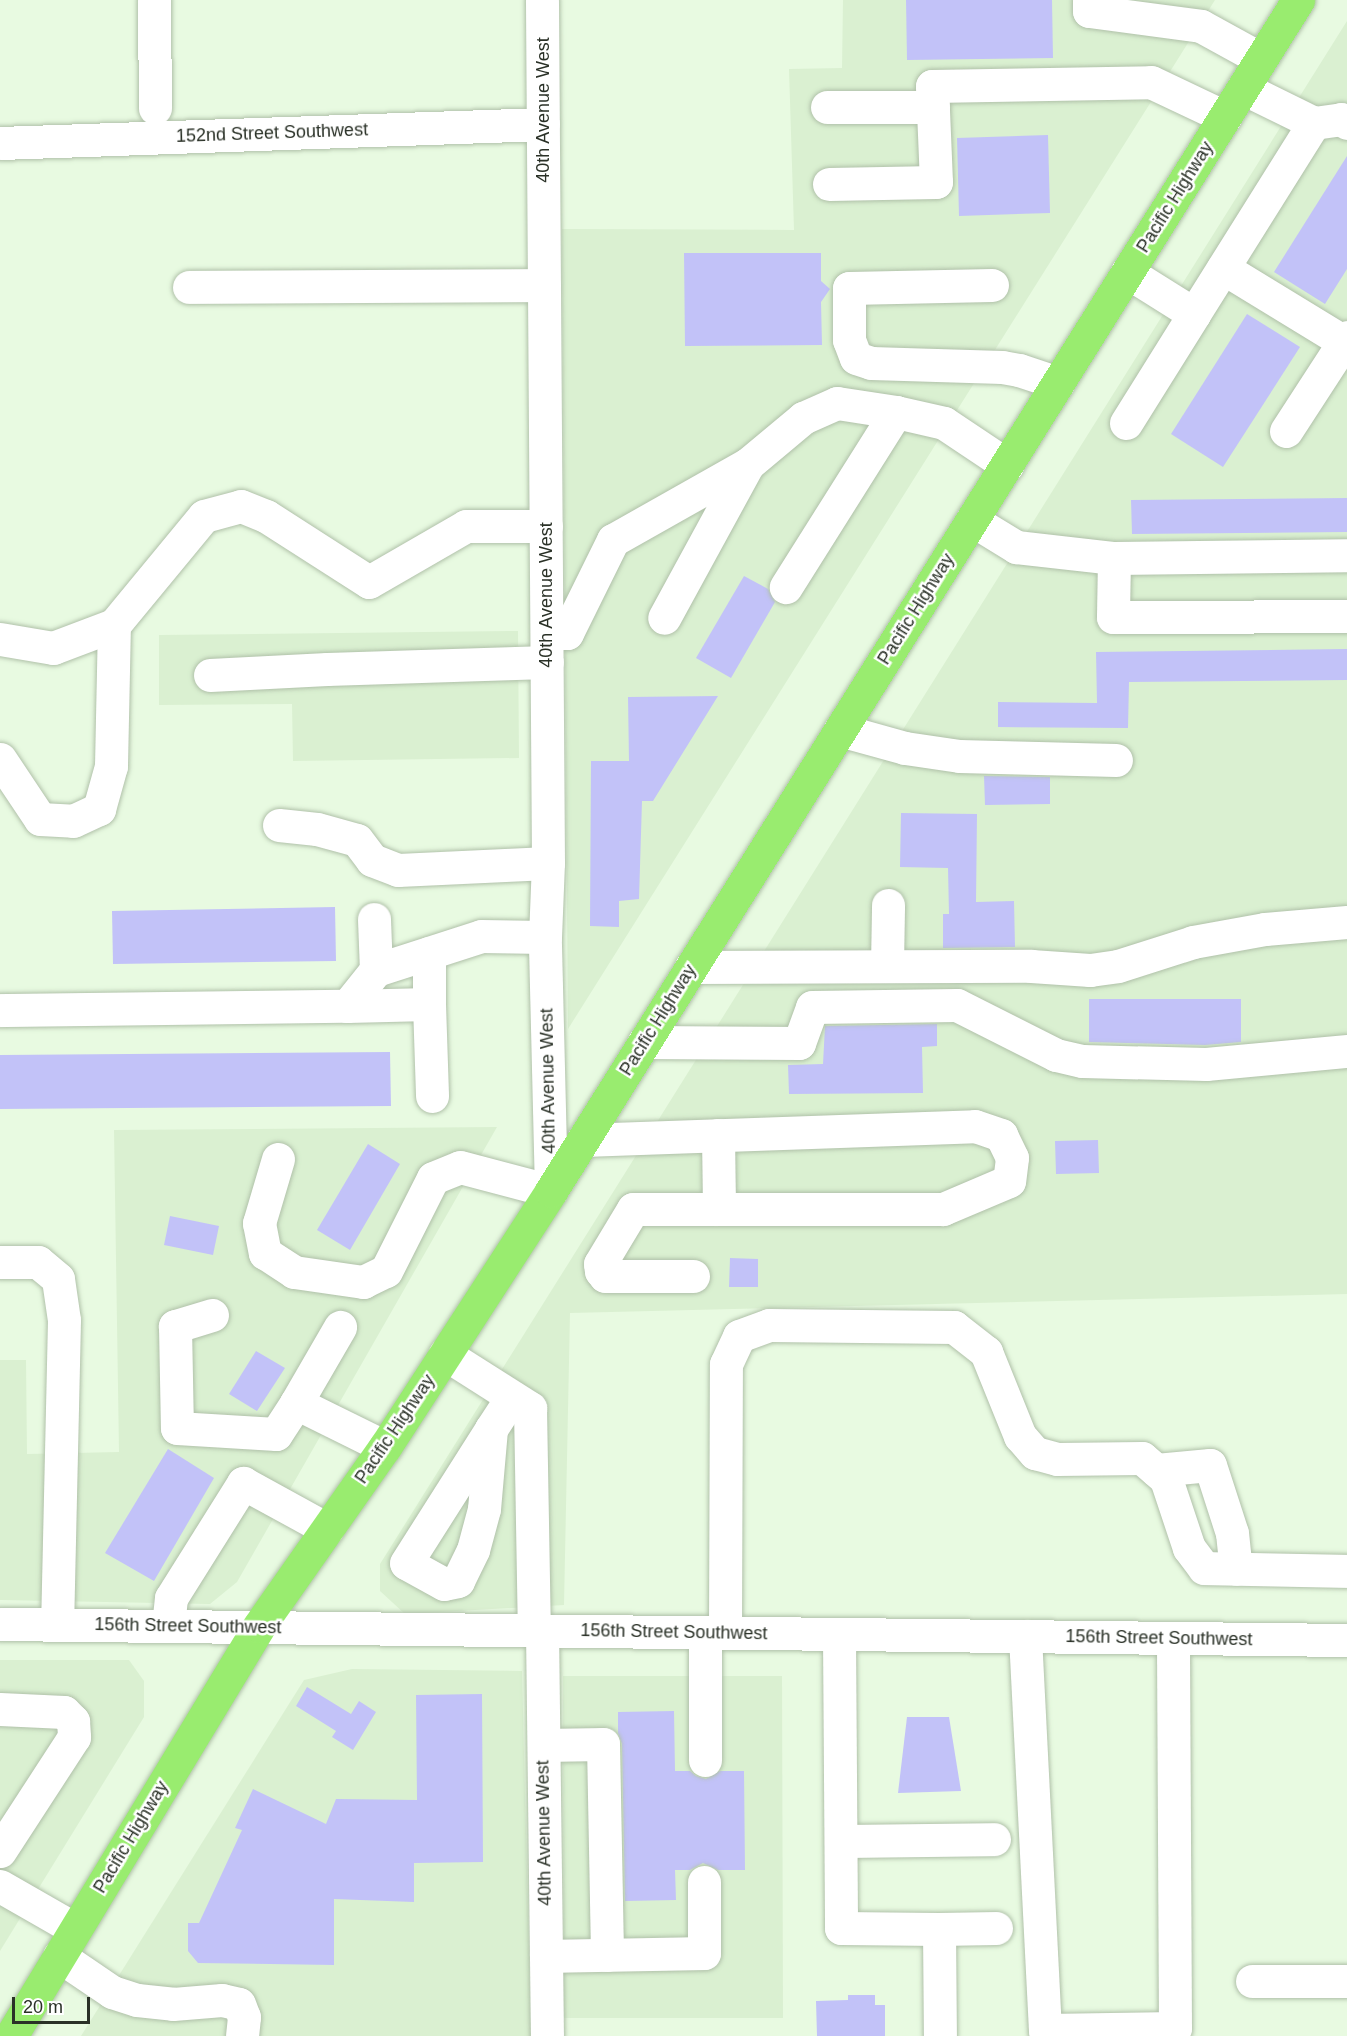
<!DOCTYPE html>
<html>
<head>
<meta charset="utf-8">
<style>
	body { margin:0 }
	#map { position:relative; width:1347px; height:2036px; overflow:hidden; background:#e8fae1; font-family:Helvetica,sans-serif }
	div>[style] { position:absolute }
	[style*='--x'] { left:calc(var(--x)*1px); top:calc(var(--y)*1px); width:calc(var(--w)*1px); rotate:calc(var(--a)*1deg) }
	.built>* { inset:0; background:#daf0d1 }
	.building>* { inset:0; background:#c2c2f8 }
	.roads { filter:drop-shadow(0 0 2px #b0c1a9) drop-shadow(0 0 2px #b0c1a9) }
	.minor>* { height:33px; margin:-16.5px; padding:0 16.5px; transform-origin:16.5px; border-radius:16.5px; background:#fff }
	.highway>* { height:33px; margin:-16.5px; padding:0 16.5px; transform-origin:16.5px; border-radius:16.5px; background:#99ec6f }
	span { translate:-50% -50%; white-space:nowrap; text-align:center; line-height:1.15; -webkit-text-stroke:5px #fff; paint-order:stroke }
	.street-label { font-size:18px; color:#2a3127 }
	.scale { position:absolute; left:12px; top:1997px; width:78px; height:27px; box-sizing:border-box; border:3px solid #2a3127; border-top:0; padding-left:8px; font-size:18px; line-height:21px; white-space:nowrap; color:#2a3127; -webkit-text-stroke:4px #fff; paint-order:stroke }
</style>
</head>
<body>
<div id="map">
	<div class="built">
		<div style="clip-path:polygon(843px 0,1215px 0,568px 1029px,562px 229px,794px 230px,789px 69px,842px 68px)"></div>
		<div style="clip-path:polygon(1347px 21px,1347px 1294px,570px 1313px,564px 1605px,405px 1614px,380px 1591px,380px 1564px)"></div>
		<div style="clip-path:polygon(518px 631px,519px 758px,293px 761px,292px 704px,159px 705px,159px 635px)"></div>
		<div style="clip-path:polygon(497px 1127px,237px 1582px,210px 1604px,0 1600px,0 1360px,26px 1360px,27px 1454px,119px 1452px,114px 1130px)"></div>
		<div style="clip-path:polygon(0 1660px,129px 1660px,144px 1681px,144px 1717px,0 1951px)"></div>
		<div style="clip-path:polygon(352px 1669px,522px 1671px,531px 2036px,81px 2036px,304px 1680px)"></div>
		<div style="clip-path:polygon(563px 1676px,782px 1676px,783px 2018px,564px 2018px)"></div>
	</div>
	<div class="building">
		<div style="clip-path:polygon(906px 0,1052px 0,1053px 58px,907px 60px)"></div>
		<div style="clip-path:polygon(1048px 135px,1050px 213px,959px 216px,957px 138px)"></div>
		<div style="clip-path:polygon(1347px 156px,1347px 269px,1325px 304px,1274px 272px)"></div>
		<div style="clip-path:polygon(684px 253px,821px 253px,821px 281px,830px 289px,821px 302px,822px 345px,685px 346px)"></div>
		<div style="clip-path:polygon(1247px 314px,1300px 347px,1223px 467px,1171px 434px)"></div>
		<div style="clip-path:polygon(1347px 498px,1347px 532px,1132px 534px,1131px 500px)"></div>
		<div style="clip-path:polygon(744px 576px,768px 589px,775px 602px,731px 678px,696px 658px)"></div>
		<div style="clip-path:polygon(1347px 649px,1347px 680px,1129px 682px,1128px 728px,998px 727px,998px 702px,1097px 703px,1096px 652px)"></div>
		<div style="clip-path:polygon(718px 696px,653px 801px,642px 801px,639px 899px,619px 901px,619px 927px,590px 926px,591px 761px,629px 761px,628px 697px)"></div>
		<div style="clip-path:polygon(984px 776px,1050px 777px,1050px 804px,985px 805px)"></div>
		<div style="clip-path:polygon(901px 813px,977px 814px,976px 902px,1014px 901px,1015px 947px,943px 948px,943px 914px,949px 914px,948px 868px,900px 867px)"></div>
		<div style="clip-path:polygon(335px 907px,336px 961px,113px 964px,112px 911px)"></div>
		<div style="clip-path:polygon(1089px 999px,1241px 999px,1241px 1042px,1205px 1045px,1089px 1042px)"></div>
		<div style="clip-path:polygon(937px 1024px,937px 1046px,922px 1047px,923px 1093px,789px 1094px,788px 1065px,823px 1064px,825px 1026px)"></div>
		<div style="clip-path:polygon(390px 1052px,391px 1106px,0 1109px,0 1055px)"></div>
		<div style="clip-path:polygon(1098px 1140px,1099px 1173px,1056px 1174px,1055px 1141px)"></div>
		<div style="clip-path:polygon(368px 1144px,400px 1164px,350px 1250px,317px 1230px)"></div>
		<div style="clip-path:polygon(170px 1216px,219px 1226px,213px 1255px,164px 1245px)"></div>
		<div style="clip-path:polygon(730px 1258px,758px 1259px,758px 1287px,729px 1287px)"></div>
		<div style="clip-path:polygon(256px 1351px,285px 1368px,257px 1411px,229px 1394px)"></div>
		<div style="clip-path:polygon(168px 1449px,214px 1478px,154px 1581px,105px 1553px)"></div>
		<div style="clip-path:polygon(307px 1687px,351px 1714px,359px 1701px,376px 1712px,353px 1750px,332px 1737px,336px 1731px,296px 1706px)"></div>
		<div style="clip-path:polygon(482px 1694px,483px 1862px,414px 1863px,414px 1902px,334px 1899px,334px 1965px,198px 1963px,188px 1951px,188px 1923px,199px 1923px,242px 1830px,235px 1828px,253px 1789px,326px 1824px,336px 1799px,417px 1800px,416px 1695px)"></div>
		<div style="clip-path:polygon(674px 1711px,675px 1771px,690px 1771px,696px 1776px,706px 1779px,720px 1771px,744px 1771px,745px 1870px,718px 1870px,703px 1863px,690px 1870px,675px 1870px,676px 1900px,625px 1901px,622px 1744px,618px 1733px,618px 1712px)"></div>
		<div style="clip-path:polygon(907px 1717px,949px 1717px,961px 1791px,898px 1793px)"></div>
		<div style="clip-path:polygon(848px 1995px,875px 1995px,875px 2005px,885px 2005px,885px 2036px,817px 2036px,816px 2001px,848px 2000px)"></div>
	</div>
	<div class="roads">
		<div class="minor">
			<div style="--x:154;--y:0;--w:108;--a:89.5"></div>
			<div style="--x:1089;--y:0;--w:11;--a:90"></div>
			<div style="--x:1089;--y:11;--w:113;--a:7.6"></div>
			<div style="--x:1201;--y:26;--w:68;--a:28.8"></div>
			<div style="--x:827;--y:107;--w:106;--a:0"></div>
			<div style="--x:1314;--y:123;--w:27;--a:-8"></div>
			<div style="--x:1341;--y:119;--w:7;--a:34"></div>
			<div style="--x:0;--y:143;--w:543;--a:-2"></div>
			<div style="--x:829;--y:184;--w:107;--a:-1.1"></div>
			<div style="--x:936;--y:182;--w:96;--a:-92.4"></div>
			<div style="--x:932;--y:86;--w:219;--a:-1"></div>
			<div style="--x:1151;--y:82;--w:82;--a:25.3"></div>
			<div style="--x:1223;--y:268;--w:142;--a:31.4"></div>
			<div style="--x:992;--y:285;--w:143;--a:178.8"></div>
			<div style="--x:849;--y:288;--w:52;--a:90"></div>
			<div style="--x:849;--y:340;--w:19;--a:69"></div>
			<div style="--x:856;--y:358;--w:16;--a:18"></div>
			<div style="--x:871;--y:363;--w:131;--a:1.7"></div>
			<div style="--x:1002;--y:367;--w:17;--a:10"></div>
			<div style="--x:1019;--y:370;--w:41;--a:18.4"></div>
			<div style="--x:189;--y:287;--w:355;--a:-0.3"></div>
			<div style="--x:1194;--y:314;--w:226;--a:-57.9"></div>
			<div style="--x:1314;--y:123;--w:79;--a:-153.8"></div>
			<div style="--x:896;--y:412;--w:49;--a:12.9"></div>
			<div style="--x:944;--y:423;--w:76;--a:33.7"></div>
			<div style="--x:1126;--y:423;--w:128;--a:-58"></div>
			<div style="--x:1194;--y:314;--w:79;--a:-147.9"></div>
			<div style="--x:1286;--y:431;--w:112;--a:-57"></div>
			<div style="--x:748;--y:464;--w:72;--a:-39.9"></div>
			<div style="--x:803;--y:418;--w:37;--a:-24"></div>
			<div style="--x:837;--y:403;--w:60;--a:8.7"></div>
			<div style="--x:896;--y:412;--w:207;--a:122.2"></div>
			<div style="--x:972;--y:520;--w:52;--a:31.5"></div>
			<div style="--x:1016;--y:547;--w:99;--a:6.4"></div>
			<div style="--x:1114;--y:558;--w:233;--a:-0.7"></div>
			<div style="--x:1114;--y:558;--w:59;--a:91"></div>
			<div style="--x:1113;--y:617;--w:234;--a:-0.2"></div>
			<div style="--x:547;--y:633;--w:20;--a:0"></div>
			<div style="--x:567;--y:633;--w:104;--a:-63.7"></div>
			<div style="--x:613;--y:540;--w:155;--a:-29.4"></div>
			<div style="--x:748;--y:464;--w:175;--a:118.6"></div>
			<div style="--x:0;--y:639;--w:54;--a:9.6"></div>
			<div style="--x:53;--y:648;--w:65;--a:-20.7"></div>
			<div style="--x:114;--y:625;--w:141;--a:-50.5"></div>
			<div style="--x:204;--y:516;--w:38;--a:-15"></div>
			<div style="--x:241;--y:506;--w:27;--a:22"></div>
			<div style="--x:266;--y:516;--w:122;--a:32.7"></div>
			<div style="--x:369;--y:582;--w:112;--a:-30"></div>
			<div style="--x:466;--y:526;--w:80;--a:0"></div>
			<div style="--x:210;--y:675;--w:117;--a:-2.9"></div>
			<div style="--x:327;--y:669;--w:220;--a:-1.8"></div>
			<div style="--x:840;--y:730;--w:67;--a:15.5"></div>
			<div style="--x:905;--y:748;--w:55;--a:8.4"></div>
			<div style="--x:959;--y:756;--w:157;--a:1.5"></div>
			<div style="--x:0;--y:759;--w:72;--a:56.3"></div>
			<div style="--x:40;--y:819;--w:33;--a:3"></div>
			<div style="--x:73;--y:821;--w:29;--a:-25"></div>
			<div style="--x:99;--y:809;--w:45;--a:-74.4"></div>
			<div style="--x:111;--y:766;--w:141;--a:-88.8"></div>
			<div style="--x:279;--y:825;--w:38;--a:6"></div>
			<div style="--x:317;--y:829;--w:41;--a:15.4"></div>
			<div style="--x:357;--y:840;--w:25;--a:53"></div>
			<div style="--x:372;--y:860;--w:28;--a:21"></div>
			<div style="--x:398;--y:870;--w:150;--a:-2.7"></div>
			<div style="--x:374;--y:919;--w:51;--a:87.8"></div>
			<div style="--x:887;--y:965;--w:60;--a:-89"></div>
			<div style="--x:691;--y:967;--w:340;--a:-0.2"></div>
			<div style="--x:1031;--y:966;--w:59;--a:3.9"></div>
			<div style="--x:1090;--y:970;--w:28;--a:-8"></div>
			<div style="--x:1118;--y:966;--w:79;--a:-17.7"></div>
			<div style="--x:1193;--y:942;--w:73;--a:-10.2"></div>
			<div style="--x:1265;--y:929;--w:82;--a:-4.9"></div>
			<div style="--x:429;--y:1004;--w:92;--a:88.1"></div>
			<div style="--x:347;--y:1006;--w:82;--a:-1.4"></div>
			<div style="--x:429;--y:1004;--w:51;--a:-90"></div>
			<div style="--x:0;--y:1010;--w:347;--a:-0.7"></div>
			<div style="--x:347;--y:1006;--w:46;--a:-51.1"></div>
			<div style="--x:376;--y:970;--w:110;--a:-17.9"></div>
			<div style="--x:481;--y:936;--w:64;--a:0.9"></div>
			<div style="--x:644;--y:1042;--w:155;--a:0.4"></div>
			<div style="--x:799;--y:1043;--w:38;--a:-70"></div>
			<div style="--x:812;--y:1007;--w:145;--a:-0.8"></div>
			<div style="--x:957;--y:1005;--w:111;--a:26.8"></div>
			<div style="--x:1056;--y:1055;--w:27;--a:13"></div>
			<div style="--x:1082;--y:1061;--w:124;--a:1.4"></div>
			<div style="--x:1206;--y:1064;--w:142;--a:-5.3"></div>
			<div style="--x:718;--y:1135;--w:74;--a:89.2"></div>
			<div style="--x:583;--y:1140;--w:392;--a:-2"></div>
			<div style="--x:975;--y:1126;--w:28;--a:19"></div>
			<div style="--x:1001;--y:1135;--w:25;--a:64"></div>
			<div style="--x:1012;--y:1158;--w:23;--a:97"></div>
			<div style="--x:1009;--y:1181;--w:72;--a:157"></div>
			<div style="--x:943;--y:1209;--w:310;--a:180"></div>
			<div style="--x:633;--y:1209;--w:64;--a:121"></div>
			<div style="--x:600;--y:1264;--w:7;--a:82"></div>
			<div style="--x:601;--y:1271;--w:6;--a:51"></div>
			<div style="--x:605;--y:1276;--w:88;--a:0"></div>
			<div style="--x:278;--y:1159;--w:67;--a:106.5"></div>
			<div style="--x:259;--y:1223;--w:31;--a:79"></div>
			<div style="--x:265;--y:1253;--w:35;--a:33"></div>
			<div style="--x:294;--y:1272;--w:70;--a:8.2"></div>
			<div style="--x:363;--y:1282;--w:25;--a:-26"></div>
			<div style="--x:386;--y:1271;--w:104;--a:-63.2"></div>
			<div style="--x:433;--y:1178;--w:29;--a:-22"></div>
			<div style="--x:460;--y:1167;--w:94;--a:14.8"></div>
			<div style="--x:551;--y:1191;--w:254;--a:-91.4"></div>
			<div style="--x:545;--y:937;--w:74;--a:-87.7"></div>
			<div style="--x:548;--y:863;--w:863;--a:-90.4"></div>
			<div style="--x:0;--y:1262;--w:38;--a:0"></div>
			<div style="--x:38;--y:1262;--w:26;--a:40"></div>
			<div style="--x:58;--y:1279;--w:41;--a:81.7"></div>
			<div style="--x:64;--y:1320;--w:305;--a:91.3"></div>
			<div style="--x:212;--y:1315;--w:39;--a:163"></div>
			<div style="--x:175;--y:1326;--w:102;--a:88.9"></div>
			<div style="--x:177;--y:1428;--w:99;--a:3.5"></div>
			<div style="--x:276;--y:1434;--w:37;--a:-57"></div>
			<div style="--x:296;--y:1403;--w:99;--a:26.3"></div>
			<div style="--x:445;--y:1354;--w:101;--a:32.4"></div>
			<div style="--x:530;--y:1408;--w:222;--a:89"></div>
			<div style="--x:296;--y:1403;--w:88;--a:-59.9"></div>
			<div style="--x:491;--y:1429;--w:80;--a:95"></div>
			<div style="--x:484;--y:1509;--w:42;--a:105"></div>
			<div style="--x:473;--y:1550;--w:34;--a:116"></div>
			<div style="--x:458;--y:1581;--w:14;--a:168"></div>
			<div style="--x:444;--y:1584;--w:43;--a:-151.1"></div>
			<div style="--x:406;--y:1563;--w:159;--a:-57.6"></div>
			<div style="--x:491;--y:1429;--w:38;--a:-57"></div>
			<div style="--x:1156;--y:1470;--w:54;--a:-5.3"></div>
			<div style="--x:1210;--y:1465;--w:71;--a:72.1"></div>
			<div style="--x:1232;--y:1533;--w:36;--a:84"></div>
			<div style="--x:0;--y:1624;--w:1347;--a:0.68"></div>
			<div style="--x:168;--y:1626;--w:28;--a:-84"></div>
			<div style="--x:171;--y:1598;--w:136;--a:-57.9"></div>
			<div style="--x:243;--y:1483;--w:96;--a:28.7"></div>
			<div style="--x:542;--y:1630;--w:406;--a:89.3"></div>
			<div style="--x:705;--y:1632;--w:128;--a:90"></div>
			<div style="--x:725;--y:1632;--w:268;--a:-89.8"></div>
			<div style="--x:726;--y:1364;--w:31;--a:-65"></div>
			<div style="--x:739;--y:1336;--w:32;--a:-20"></div>
			<div style="--x:769;--y:1325;--w:185;--a:0.6"></div>
			<div style="--x:954;--y:1327;--w:41;--a:38"></div>
			<div style="--x:986;--y:1352;--w:91;--a:68"></div>
			<div style="--x:1020;--y:1436;--w:23;--a:49"></div>
			<div style="--x:1035;--y:1453;--w:23;--a:15"></div>
			<div style="--x:1057;--y:1459;--w:85;--a:-0.7"></div>
			<div style="--x:1142;--y:1458;--w:32;--a:41"></div>
			<div style="--x:1166;--y:1479;--w:73;--a:71.6"></div>
			<div style="--x:1189;--y:1548;--w:25;--a:53"></div>
			<div style="--x:1204;--y:1568;--w:143;--a:1.2"></div>
			<div style="--x:839;--y:1634;--w:294;--a:89.6"></div>
			<div style="--x:841;--y:1928;--w:98;--a:0.6"></div>
			<div style="--x:939;--y:1929;--w:107;--a:89.5"></div>
			<div style="--x:1025;--y:1636;--w:395;--a:87.1"></div>
			<div style="--x:1045;--y:2030;--w:130;--a:-0.9"></div>
			<div style="--x:1175;--y:2028;--w:389;--a:-90.3"></div>
			<div style="--x:0;--y:1709;--w:64;--a:2.7"></div>
			<div style="--x:64;--y:1712;--w:13;--a:45"></div>
			<div style="--x:73;--y:1721;--w:16;--a:86"></div>
			<div style="--x:74;--y:1737;--w:136;--a:123"></div>
			<div style="--x:544;--y:1745;--w:59;--a:-1"></div>
			<div style="--x:603;--y:1744;--w:211;--a:88.9"></div>
			<div style="--x:841;--y:1841;--w:153;--a:-0.7"></div>
			<div style="--x:0;--y:1886;--w:86;--a:29.8"></div>
			<div style="--x:939;--y:1929;--w:57;--a:-1"></div>
			<div style="--x:59;--y:1956;--w:64;--a:34.2"></div>
			<div style="--x:112;--y:1992;--w:26;--a:18"></div>
			<div style="--x:137;--y:2000;--w:36;--a:6"></div>
			<div style="--x:173;--y:2004;--w:49;--a:-4.7"></div>
			<div style="--x:222;--y:2000;--w:17;--a:13"></div>
			<div style="--x:239;--y:2004;--w:14;--a:69"></div>
			<div style="--x:244;--y:2017;--w:19;--a:96"></div>
			<div style="--x:546;--y:1956;--w:158;--a:-1.1"></div>
			<div style="--x:704;--y:1953;--w:71;--a:-90"></div>
			<div style="--x:1252;--y:1981;--w:95;--a:0"></div>
		</div>
		<div class="highway">
			<div style="--x:11;--y:2036;--w:479;--a:-58.8"></div>
			<div style="--x:259;--y:1626;--w:219;--a:-54.9"></div>
			<div style="--x:385;--y:1447;--w:305;--a:-57"></div>
			<div style="--x:551;--y:1191;--w:1406;--a:-57.9"></div>
		</div>
	</div>
	<div class="street-label">
		<span style="left:543px;top:110px;rotate:-90deg">40th Avenue West</span>
		<span style="left:272px;top:133px;rotate:-2deg">152nd Street Southwest</span>
		<span style="left:1175px;top:197px;rotate:-58deg">Pacific Highway</span>
		<span style="left:546px;top:595px;rotate:-90deg">40th Avenue West</span>
		<span style="left:916px;top:609px;rotate:-58deg">Pacific Highway</span>
		<span style="left:658px;top:1020px;rotate:-58deg">Pacific Highway</span>
		<span style="left:548px;top:1081px;rotate:-91deg">40th Avenue West</span>
		<span style="left:395px;top:1429px;rotate:-56deg">Pacific Highway</span>
		<span style="left:188px;top:1626px;rotate:1deg">156th Street Southwest</span>
		<span style="left:674px;top:1632px;rotate:1deg">156th Street Southwest</span>
		<span style="left:1159px;top:1638px;rotate:1deg">156th Street Southwest</span>
		<span style="left:544px;top:1833px;rotate:-91deg">40th Avenue West</span>
		<span style="left:131px;top:1837px;rotate:-59deg">Pacific Highway</span>
	</div>
	<div class="scale">20 m</div>
</div>
</body>
</html>
